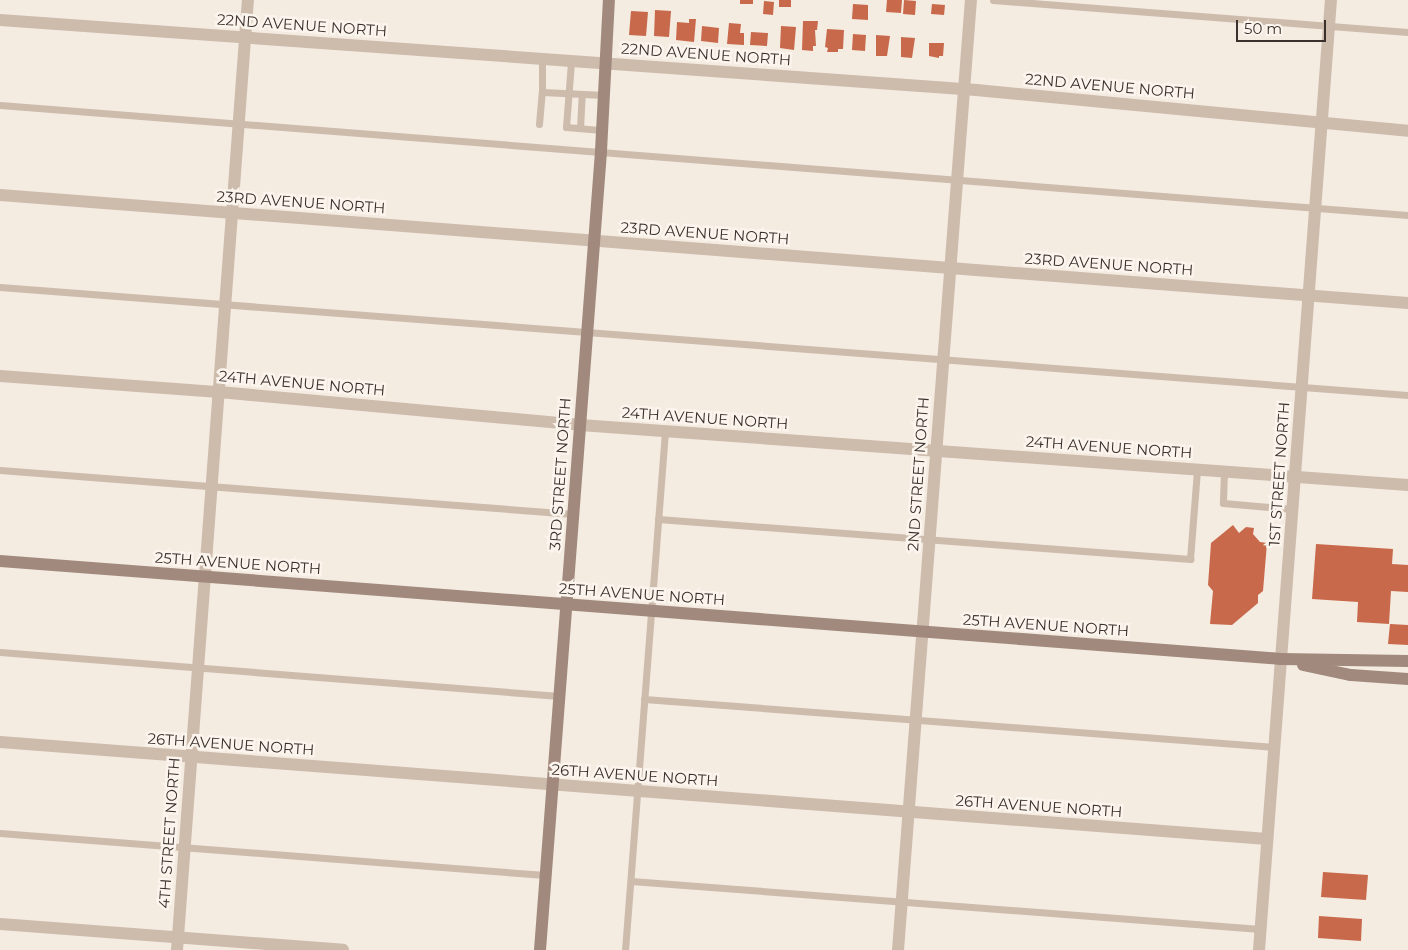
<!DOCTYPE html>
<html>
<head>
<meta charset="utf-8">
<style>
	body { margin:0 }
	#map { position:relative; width:1408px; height:950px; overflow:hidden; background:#f4ebe1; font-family:Montserrat,sans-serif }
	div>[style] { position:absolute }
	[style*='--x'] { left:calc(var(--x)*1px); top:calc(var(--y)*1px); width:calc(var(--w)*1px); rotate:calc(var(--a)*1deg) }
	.building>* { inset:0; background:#c8694b }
	.lane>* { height:7px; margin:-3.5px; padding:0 3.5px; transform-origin:3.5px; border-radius:3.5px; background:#cdbbac }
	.street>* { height:12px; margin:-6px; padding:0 6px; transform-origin:6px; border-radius:6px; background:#cdbbac }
	.secondary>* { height:12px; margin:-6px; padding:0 6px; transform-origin:6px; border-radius:6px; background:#a18a7d }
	span { translate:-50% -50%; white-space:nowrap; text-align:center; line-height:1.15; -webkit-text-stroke:5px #fbf5ee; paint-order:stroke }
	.street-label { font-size:15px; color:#3b302b }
	.scale { position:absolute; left:1236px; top:20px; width:90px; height:22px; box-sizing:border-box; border:2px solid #3b302b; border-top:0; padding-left:6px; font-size:15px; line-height:18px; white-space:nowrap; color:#3b302b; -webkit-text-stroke:4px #fbf5ee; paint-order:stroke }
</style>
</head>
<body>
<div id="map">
	<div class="building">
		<div style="clip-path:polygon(740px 0,753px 0,753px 4px,740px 4px)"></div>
		<div style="clip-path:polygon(779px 0,791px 0,791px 7px,779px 7px)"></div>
		<div style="clip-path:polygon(887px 0,902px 0,901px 13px,886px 12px)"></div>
		<div style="clip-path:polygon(904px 0,916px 1px,915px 15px,903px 14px)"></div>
		<div style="clip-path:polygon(764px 1px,774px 2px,773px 15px,763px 14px)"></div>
		<div style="clip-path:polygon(853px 4px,868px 5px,868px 20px,852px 19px)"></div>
		<div style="clip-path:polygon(932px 4px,945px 5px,944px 15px,931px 14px)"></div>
		<div style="clip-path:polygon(655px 10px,671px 11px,669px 37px,654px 36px)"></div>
		<div style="clip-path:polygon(631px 11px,648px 12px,646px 36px,629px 35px)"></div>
		<div style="clip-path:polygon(689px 19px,696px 19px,694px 42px,676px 40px,677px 22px,689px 23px)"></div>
		<div style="clip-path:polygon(803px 21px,818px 21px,817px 30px,815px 30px,816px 46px,813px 46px,813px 51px,802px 50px)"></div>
		<div style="clip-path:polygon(729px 23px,741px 24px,740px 33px,744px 33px,744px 45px,727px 44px)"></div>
		<div style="clip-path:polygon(702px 26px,719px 28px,718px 43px,701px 41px)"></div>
		<div style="clip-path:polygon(781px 26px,796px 27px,794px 50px,780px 48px)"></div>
		<div style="clip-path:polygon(827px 29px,844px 30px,843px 49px,838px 49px,838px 52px,827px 52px,828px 48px,825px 47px)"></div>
		<div style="clip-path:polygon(751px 32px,768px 33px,767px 46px,750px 45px)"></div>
		<div style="clip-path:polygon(853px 34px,866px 35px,865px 51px,852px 50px)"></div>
		<div style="clip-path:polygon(876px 35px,890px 36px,887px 56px,876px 56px)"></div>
		<div style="clip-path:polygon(901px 37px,915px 38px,912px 58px,901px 57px)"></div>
		<div style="clip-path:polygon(929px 43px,944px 43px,943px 56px,939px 56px,939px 58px,929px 56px)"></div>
		<div style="clip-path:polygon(1233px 525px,1239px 533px,1246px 527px,1254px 528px,1253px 534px,1260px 542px,1267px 543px,1263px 591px,1258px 595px,1258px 603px,1232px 625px,1210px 624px,1213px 591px,1208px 585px,1211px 543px)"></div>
		<div style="clip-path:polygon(1316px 544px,1393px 549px,1392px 564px,1408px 565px,1408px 592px,1391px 591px,1389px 624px,1357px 622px,1358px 602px,1312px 599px)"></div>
		<div style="clip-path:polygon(1390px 624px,1408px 625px,1408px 645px,1388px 644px)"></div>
		<div style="clip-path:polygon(1323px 872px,1368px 875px,1366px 900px,1321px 897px)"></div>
		<div style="clip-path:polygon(1319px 916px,1362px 919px,1361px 941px,1318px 938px)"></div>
	</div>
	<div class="lane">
		<div style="--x:993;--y:0;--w:416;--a:4.4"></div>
		<div style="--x:542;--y:59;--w:33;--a:90"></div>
		<div style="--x:542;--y:92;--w:62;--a:2.8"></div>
		<div style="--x:571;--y:62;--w:65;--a:94.4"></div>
		<div style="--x:566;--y:127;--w:36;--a:5"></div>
		<div style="--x:0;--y:105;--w:1412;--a:4.47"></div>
		<div style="--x:539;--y:124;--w:32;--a:-85"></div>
		<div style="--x:580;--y:128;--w:34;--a:-87"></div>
		<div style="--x:0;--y:287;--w:1412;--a:4.39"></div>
		<div style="--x:0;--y:470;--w:575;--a:4.39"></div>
		<div style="--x:1224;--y:472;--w:31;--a:92"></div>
		<div style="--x:1223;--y:503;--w:69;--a:5"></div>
		<div style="--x:658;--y:519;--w:534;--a:4.3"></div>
		<div style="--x:1190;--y:559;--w:89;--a:-85.5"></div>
		<div style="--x:0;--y:652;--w:561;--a:4.5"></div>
		<div style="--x:644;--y:699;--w:632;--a:4.36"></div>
		<div style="--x:0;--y:833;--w:547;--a:4.41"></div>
		<div style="--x:631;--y:881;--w:631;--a:4.36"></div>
		<div style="--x:625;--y:950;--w:521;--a:-85.59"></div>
	</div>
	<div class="street">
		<div style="--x:0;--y:20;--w:979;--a:4.1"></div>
		<div style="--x:976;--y:90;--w:434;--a:5.4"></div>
		<div style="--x:0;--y:195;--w:1412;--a:4.39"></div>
		<div style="--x:0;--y:376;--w:220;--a:4.2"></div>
		<div style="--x:219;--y:392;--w:363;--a:5.2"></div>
		<div style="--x:580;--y:425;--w:830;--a:4.14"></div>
		<div style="--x:0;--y:742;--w:1271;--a:4.38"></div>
		<div style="--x:0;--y:924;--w:344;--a:4.3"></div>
		<div style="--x:177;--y:950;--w:953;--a:-85.73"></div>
		<div style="--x:898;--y:950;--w:953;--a:-85.61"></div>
		<div style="--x:1259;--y:950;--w:953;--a:-85.67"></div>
	</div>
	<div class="secondary">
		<div style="--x:0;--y:561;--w:1285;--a:4.37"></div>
		<div style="--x:1281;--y:659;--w:127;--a:0.9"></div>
		<div style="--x:1303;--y:665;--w:49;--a:11.8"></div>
		<div style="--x:1351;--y:675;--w:57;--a:4"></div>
		<div style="--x:540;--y:950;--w:801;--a:-85.63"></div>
		<div style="--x:601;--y:151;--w:151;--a:-87"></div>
	</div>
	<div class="street-label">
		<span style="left:302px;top:25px;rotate:4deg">22ND AVENUE NORTH</span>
		<span style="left:706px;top:54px;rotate:4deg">22ND AVENUE NORTH</span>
		<span style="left:1110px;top:86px;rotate:5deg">22ND AVENUE NORTH</span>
		<span style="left:301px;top:202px;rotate:4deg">23RD AVENUE NORTH</span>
		<span style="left:705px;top:233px;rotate:4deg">23RD AVENUE NORTH</span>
		<span style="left:1109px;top:264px;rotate:4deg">23RD AVENUE NORTH</span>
		<span style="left:302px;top:383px;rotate:5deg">24TH AVENUE NORTH</span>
		<span style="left:705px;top:418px;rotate:4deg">24TH AVENUE NORTH</span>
		<span style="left:1109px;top:447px;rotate:4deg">24TH AVENUE NORTH</span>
		<span style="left:560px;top:474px;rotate:-86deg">3RD STREET NORTH</span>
		<span style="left:918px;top:474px;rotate:-86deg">2ND STREET NORTH</span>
		<span style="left:1279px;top:474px;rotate:-86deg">1ST STREET NORTH</span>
		<span style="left:238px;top:563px;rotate:4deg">25TH AVENUE NORTH</span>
		<span style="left:642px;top:594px;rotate:4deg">25TH AVENUE NORTH</span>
		<span style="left:1046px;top:625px;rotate:4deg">25TH AVENUE NORTH</span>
		<span style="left:231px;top:744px;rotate:4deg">26TH AVENUE NORTH</span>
		<span style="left:635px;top:775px;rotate:4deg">26TH AVENUE NORTH</span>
		<span style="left:1039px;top:806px;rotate:4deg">26TH AVENUE NORTH</span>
		<span style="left:169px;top:833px;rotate:-86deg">4TH STREET NORTH</span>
	</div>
	<div class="scale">50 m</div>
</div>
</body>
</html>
